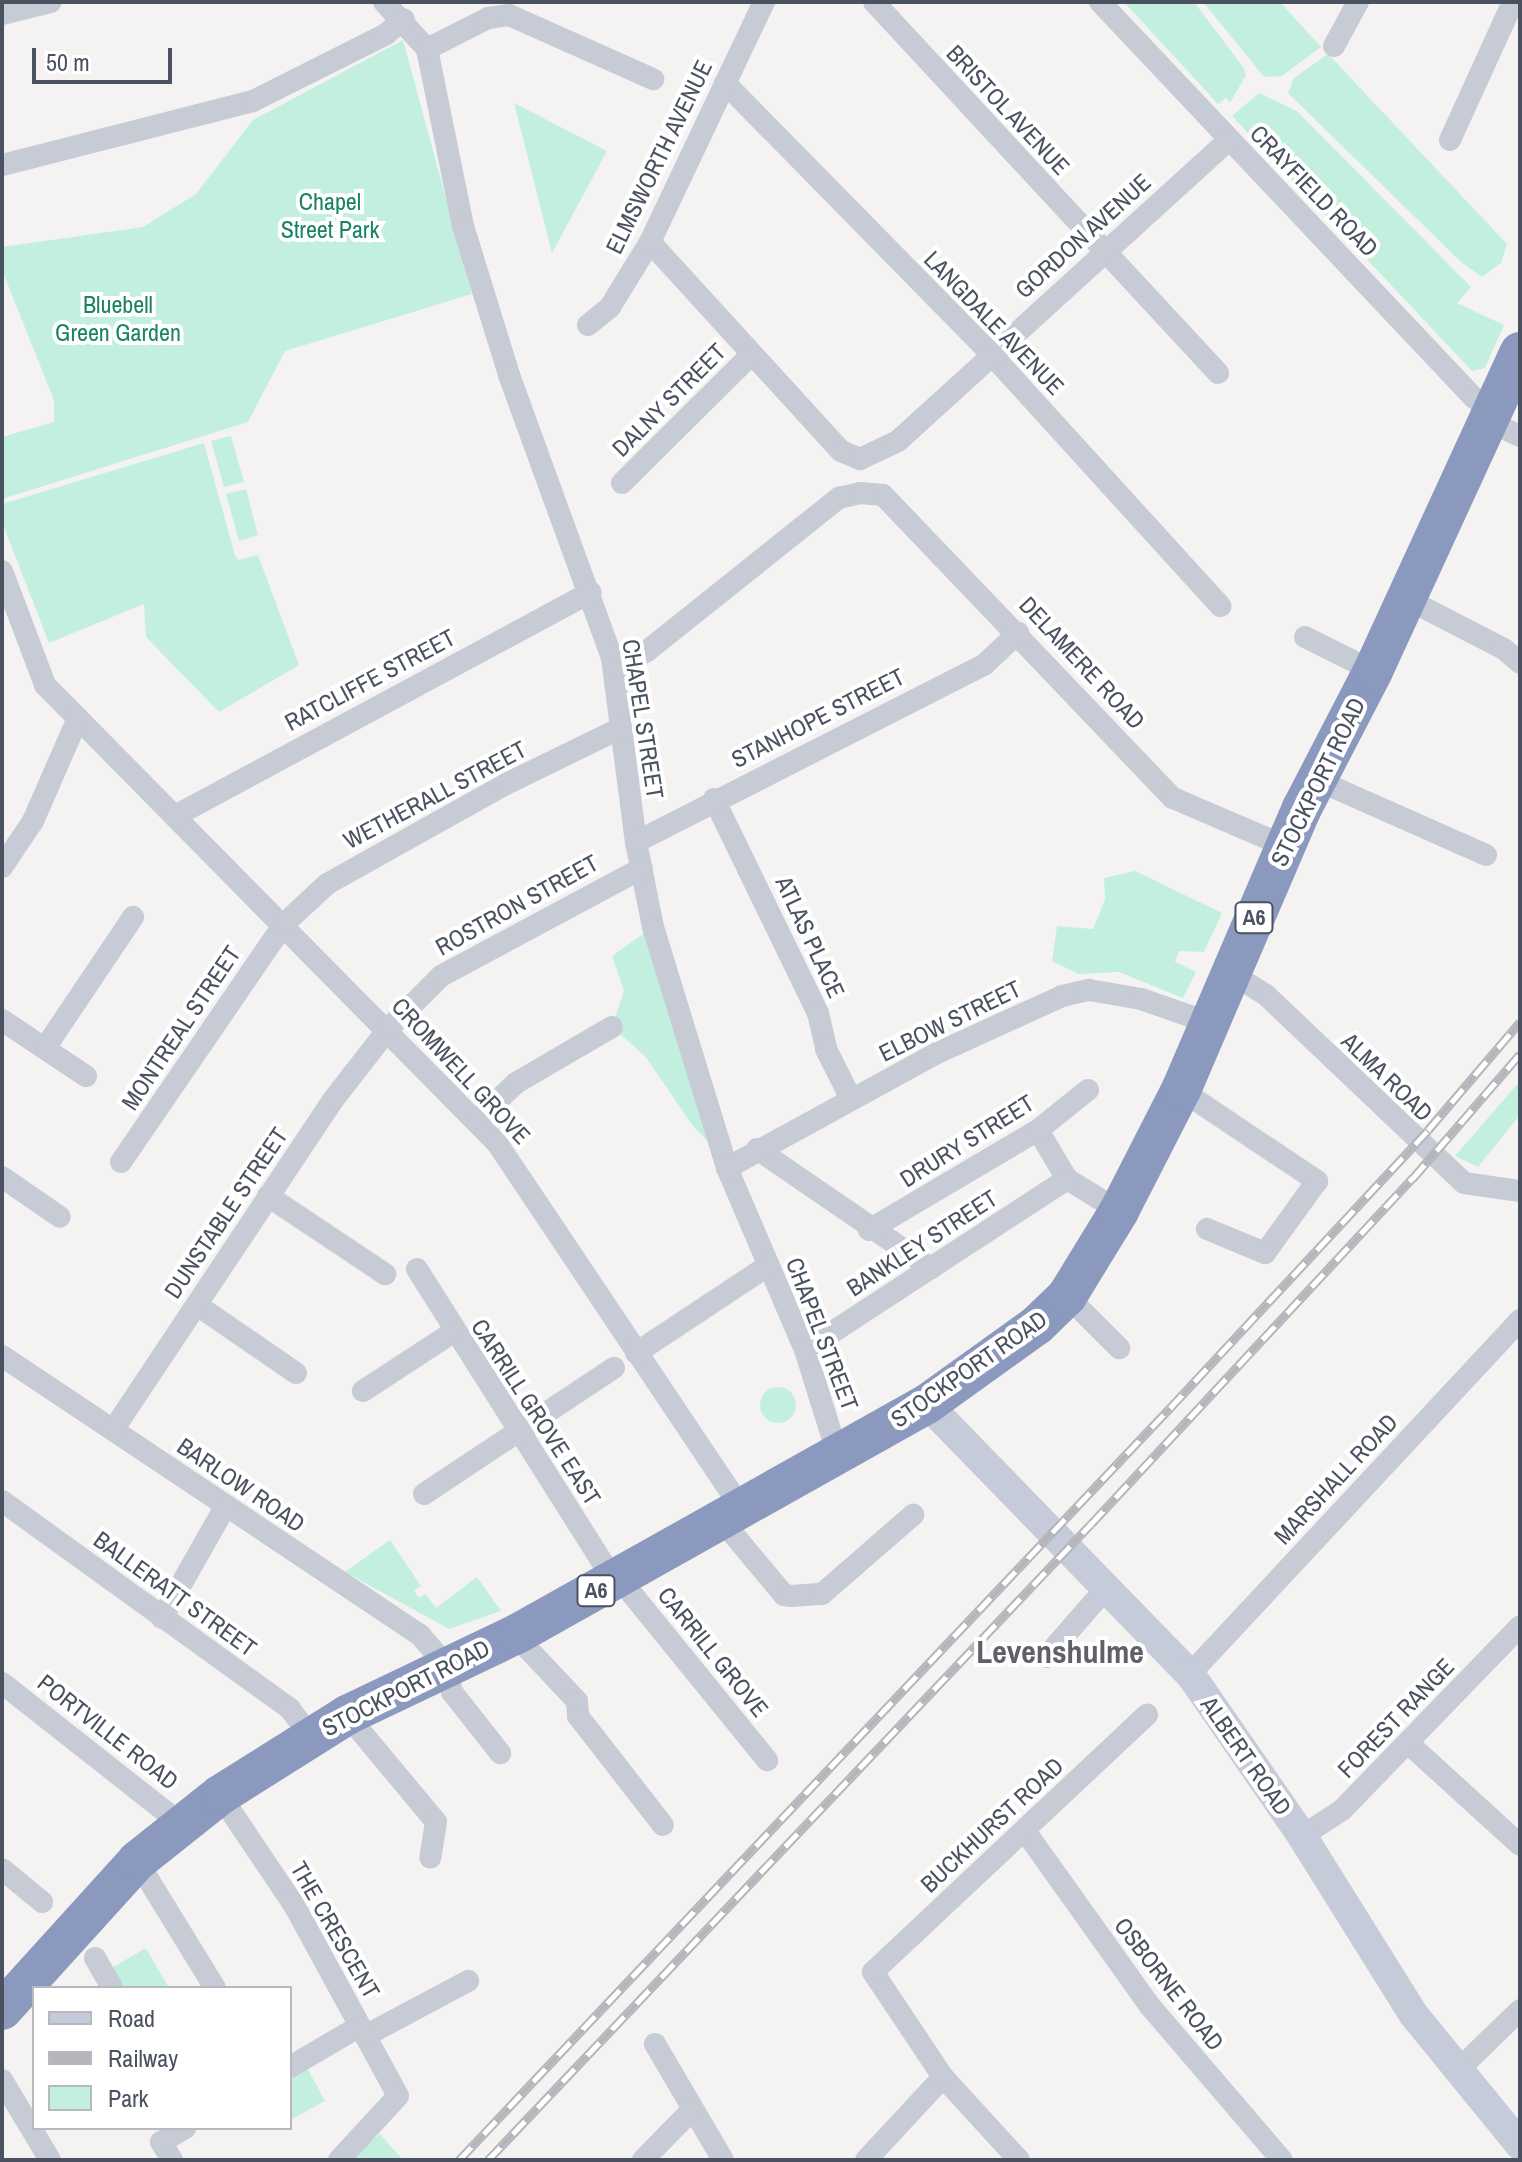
<!DOCTYPE html>
<html>
<head>
<meta charset="utf-8">
<style>
	body { margin:0 }
	#map { position:relative; width:1522px; height:2162px; overflow:hidden; background:#f4f3f2; font-family:"Archivo Narrow",sans-serif }
	div>[style] { position:absolute }
	[style*='--x'] { left:calc(var(--x)*1px); top:calc(var(--y)*1px); width:calc(var(--w)*1px); rotate:calc(var(--a)*1deg) }
	.green>* { inset:0; background:#c3f0de }
	.round { border-radius:50% }
	.street>* { height:22px; margin:-11px; padding:0 11px; transform-origin:11px; border-radius:11px; background:#c7cbd6 }
	.secondary>* { height:30px; margin:-15px; padding:0 15px; transform-origin:15px; border-radius:15px; background:#c6cbda }
	.highway>* { height:40px; margin:-20px; padding:0 20px; transform-origin:20px; border-radius:20px; background:#8b99bf }
	.rail>* { height:9px; margin-top:-4.5px; transform-origin:0; background:repeating-linear-gradient(90deg,#fff 0 18px,#b5b6bc 0 36px); box-sizing:border-box; border-block:2px solid #b5b6bc }
	span { translate:-50% -50%; white-space:nowrap; text-align:center; line-height:1.15; -webkit-text-stroke:8px #fff; paint-order:stroke }
	.shield-label span { padding:2px 6px; background:#fff; border:2px solid; border-radius:6px; -webkit-text-stroke-width:0 }
	.shield-label { font-size:22px; color:#4a5160; font-weight:700 }
	.street-label { font-size:24px; color:#4a5160 }
	.park-label { font-size:24px; color:#198365 }
	.district-label { font-size:32px; color:#5f6167; font-weight:700 }
	.frame { position:absolute; inset:0; border:4px solid #4a5160; pointer-events:none }
	.legend { position:absolute; left:32px; top:1986px; width:260px; height:144px; box-sizing:border-box; background:#fff; border:2px solid #b7b9bf; margin:0; padding:10px 14px; list-style:none; font-size:24px; color:#4a5160 }
	.legend li { display:flex; align-items:center; gap:16px; height:40px }
	.legend b { width:40px; border:2px solid #b7b9bf }
	.scale { position:absolute; left:32px; top:48px; width:140px; height:36px; box-sizing:border-box; border:4px solid #4a5160; border-top:0; padding-left:10px; font-size:24px; line-height:28px; white-space:nowrap; color:#4a5160; -webkit-text-stroke:6px #fff; paint-order:stroke }
</style>
</head>
<body>
<div id="map">
	<div class="green">
		<div style="clip-path:polygon(1124px 2px,1194px 2px,1244px 68px,1246px 75px,1230px 103px,1226px 98px,1218px 104px)"></div>
		<div style="clip-path:polygon(1203px 2px,1280px 2px,1321px 47px,1282px 76px,1264px 77px)"></div>
		<div style="clip-path:polygon(403px 40px,472px 294px,285px 351px,248px 422px,2px 499px,2px 437px,54px 422px,54px 400px,2px 270px,2px 247px,143px 227px,196px 194px,253px 120px)"></div>
		<div style="clip-path:polygon(1328px 54px,1507px 244px,1501px 263px,1482px 277px,1462px 263px,1288px 93px,1294px 78px)"></div>
		<div style="clip-path:polygon(1259px 93px,1297px 111px,1471px 287px,1457px 303px,1504px 325px,1485px 368px,1472px 371px,1232px 116px)"></div>
		<div style="clip-path:polygon(514px 103px,607px 151px,552px 253px)"></div>
		<div style="clip-path:polygon(231px 436px,244px 482px,224px 487px,211px 441px)"></div>
		<div style="clip-path:polygon(204px 443px,235px 555px,238px 560px,258px 555px,299px 665px,219px 712px,146px 637px,144px 604px,49px 643px,2px 522px,2px 504px)"></div>
		<div style="clip-path:polygon(246px 489px,258px 535px,239px 541px,226px 494px)"></div>
		<div style="clip-path:polygon(1135px 871px,1222px 913px,1204px 952px,1179px 951px,1175px 962px,1196px 972px,1183px 998px,1119px 972px,1079px 974px,1052px 961px,1057px 926px,1093px 929px,1105px 900px,1104px 878px)"></div>
		<div style="clip-path:polygon(653px 927px,723px 1157px,693px 1126px,645px 1056px,612px 1027px,624px 991px,612px 956px)"></div>
		<div style="clip-path:polygon(1520px 1081px,1520px 1115px,1478px 1167px,1455px 1156px)"></div>
		<div class="round" style="left:760px;top:1387px;width:36px;height:36px"></div>
		<div style="clip-path:polygon(390px 1540px,421px 1586px,414px 1591px,419px 1598px,426px 1594px,436px 1608px,477px 1577px,501px 1611px,449px 1629px,345px 1572px)"></div>
		<div style="clip-path:polygon(146px 1948px,169px 1988px,121px 1988px,110px 1969px)"></div>
		<div style="clip-path:polygon(306px 2066px,325px 2101px,290px 2120px,290px 2075px)"></div>
		<div style="clip-path:polygon(380px 2134px,403px 2160px,345px 2160px)"></div>
	</div>
	<div class="street">
		<div style="--x:384;--y:2;--w:64;--a:47.5"></div>
		<div style="--x:427;--y:49;--w:181;--a:78.5"></div>
		<div style="--x:463;--y:226;--w:156;--a:72.8"></div>
		<div style="--x:509;--y:375;--w:301;--a:70"></div>
		<div style="--x:612;--y:658;--w:186;--a:82.6"></div>
		<div style="--x:636;--y:842;--w:87;--a:78.7"></div>
		<div style="--x:653;--y:927;--w:252;--a:72.9"></div>
		<div style="--x:727;--y:1168;--w:198;--a:66.8"></div>
		<div style="--x:805;--y:1350;--w:110;--a:72.6"></div>
		<div style="--x:874;--y:2;--w:506;--a:47.16"></div>
		<div style="--x:1100;--y:2;--w:543;--a:46.64"></div>
		<div style="--x:1473;--y:397;--w:26;--a:36"></div>
		<div style="--x:2;--y:14;--w:50;--a:-13.8"></div>
		<div style="--x:1334;--y:46;--w:50;--a:-61.4"></div>
		<div style="--x:427;--y:49;--w:68;--a:-26.9"></div>
		<div style="--x:488;--y:18;--w:21;--a:-8"></div>
		<div style="--x:509;--y:15;--w:158;--a:24"></div>
		<div style="--x:725;--y:83;--w:380;--a:45.5"></div>
		<div style="--x:991;--y:354;--w:341;--a:47.7"></div>
		<div style="--x:1450;--y:140;--w:152;--a:-65.5"></div>
		<div style="--x:2;--y:165;--w:259;--a:-14.3"></div>
		<div style="--x:253;--y:101;--w:149;--a:-26.7"></div>
		<div style="--x:386;--y:34;--w:23;--a:-40"></div>
		<div style="--x:650;--y:242;--w:283;--a:47.6"></div>
		<div style="--x:841;--y:451;--w:21;--a:23"></div>
		<div style="--x:860;--y:459;--w:42;--a:-25.3"></div>
		<div style="--x:898;--y:441;--w:447;--a:-42.3"></div>
		<div style="--x:588;--y:325;--w:28;--a:-39"></div>
		<div style="--x:610;--y:307;--w:76;--a:-58.4"></div>
		<div style="--x:650;--y:242;--w:266;--a:-64.6"></div>
		<div style="--x:1490;--y:422;--w:33;--a:25"></div>
		<div style="--x:622;--y:483;--w:183;--a:-44.8"></div>
		<div style="--x:2;--y:571;--w:122;--a:69.3"></div>
		<div style="--x:45;--y:685;--w:643;--a:45.38"></div>
		<div style="--x:497;--y:1143;--w:442;--a:56.2"></div>
		<div style="--x:1407;--y:599;--w:109;--a:27.3"></div>
		<div style="--x:1504;--y:649;--w:21;--a:41"></div>
		<div style="--x:1305;--y:637;--w:76;--a:26.6"></div>
		<div style="--x:614;--y:668;--w:37;--a:-27"></div>
		<div style="--x:647;--y:651;--w:246;--a:-38.6"></div>
		<div style="--x:839;--y:498;--w:22;--a:-13"></div>
		<div style="--x:860;--y:493;--w:23;--a:5"></div>
		<div style="--x:883;--y:495;--w:419;--a:46.3"></div>
		<div style="--x:1173;--y:798;--w:122;--a:23.2"></div>
		<div style="--x:1317;--y:780;--w:185;--a:23.9"></div>
		<div style="--x:714;--y:799;--w:238;--a:64.1"></div>
		<div style="--x:818;--y:1013;--w:37;--a:77"></div>
		<div style="--x:826;--y:1049;--w:56;--a:63.4"></div>
		<div style="--x:175;--y:816;--w:472;--a:-28.3"></div>
		<div style="--x:636;--y:842;--w:390;--a:-27"></div>
		<div style="--x:984;--y:665;--w:47;--a:-43.3"></div>
		<div style="--x:2;--y:867;--w:55;--a:-56"></div>
		<div style="--x:33;--y:821;--w:112;--a:-66.4"></div>
		<div style="--x:1231;--y:973;--w:41;--a:32.2"></div>
		<div style="--x:1266;--y:995;--w:273;--a:43.5"></div>
		<div style="--x:1464;--y:1183;--w:57;--a:8.1"></div>
		<div style="--x:2;--y:1020;--w:101;--a:33.7"></div>
		<div style="--x:45;--y:1048;--w:158;--a:-56.1"></div>
		<div style="--x:1181;--y:1090;--w:164;--a:33.8"></div>
		<div style="--x:1317;--y:1181;--w:89;--a:125.8"></div>
		<div style="--x:1265;--y:1253;--w:63;--a:-157.5"></div>
		<div style="--x:477;--y:1120;--w:54;--a:-43.5"></div>
		<div style="--x:516;--y:1083;--w:111;--a:-30.3"></div>
		<div style="--x:1038;--y:1130;--w:57;--a:59.4"></div>
		<div style="--x:1067;--y:1179;--w:61;--a:31.6"></div>
		<div style="--x:757;--y:1149;--w:211;--a:34.4"></div>
		<div style="--x:121;--y:1162;--w:288;--a:-55.6"></div>
		<div style="--x:284;--y:924;--w:59;--a:-42.9"></div>
		<div style="--x:327;--y:884;--w:205;--a:-29.2"></div>
		<div style="--x:506;--y:784;--w:128;--a:-26"></div>
		<div style="--x:727;--y:1168;--w:237;--a:-28.7"></div>
		<div style="--x:935;--y:1054;--w:140;--a:-24.5"></div>
		<div style="--x:1062;--y:996;--w:28;--a:-13"></div>
		<div style="--x:1089;--y:990;--w:53;--a:9.8"></div>
		<div style="--x:1141;--y:999;--w:73;--a:19.2"></div>
		<div style="--x:2;--y:1177;--w:70;--a:34.6"></div>
		<div style="--x:268;--y:1196;--w:141;--a:33.7"></div>
		<div style="--x:869;--y:1230;--w:196;--a:-30.6"></div>
		<div style="--x:1038;--y:1130;--w:64;--a:-38.7"></div>
		<div style="--x:417;--y:1269;--w:369;--a:57.7"></div>
		<div style="--x:1067;--y:1296;--w:74;--a:45"></div>
		<div style="--x:197;--y:1305;--w:120;--a:34.5"></div>
		<div style="--x:805;--y:1350;--w:313;--a:-33.1"></div>
		<div style="--x:636;--y:1353;--w:159;--a:-33.5"></div>
		<div style="--x:2;--y:1356;--w:503;--a:33.72"></div>
		<div style="--x:420;--y:1635;--w:38;--a:49"></div>
		<div style="--x:445;--y:1664;--w:29;--a:76"></div>
		<div style="--x:452;--y:1692;--w:78;--a:51.8"></div>
		<div style="--x:363;--y:1391;--w:108;--a:-33.2"></div>
		<div style="--x:113;--y:1430;--w:397;--a:-56.3"></div>
		<div style="--x:333;--y:1100;--w:90;--a:-52.2"></div>
		<div style="--x:388;--y:1029;--w:75;--a:-45"></div>
		<div style="--x:441;--y:976;--w:228;--a:-28.2"></div>
		<div style="--x:424;--y:1494;--w:228;--a:-33.6"></div>
		<div style="--x:2;--y:1501;--w:355;--a:35.8"></div>
		<div style="--x:290;--y:1709;--w:34;--a:53"></div>
		<div style="--x:723;--y:1522;--w:95;--a:50.1"></div>
		<div style="--x:784;--y:1595;--w:7;--a:8"></div>
		<div style="--x:791;--y:1596;--w:31;--a:-4"></div>
		<div style="--x:822;--y:1594;--w:121;--a:-41"></div>
		<div style="--x:619;--y:1578;--w:235;--a:50.9"></div>
		<div style="--x:162;--y:1618;--w:128;--a:-60.4"></div>
		<div style="--x:521;--y:1632;--w:20;--a:66"></div>
		<div style="--x:529;--y:1650;--w:70;--a:46.7"></div>
		<div style="--x:577;--y:1701;--w:15;--a:86"></div>
		<div style="--x:578;--y:1716;--w:138;--a:52.1"></div>
		<div style="--x:1046;--y:1657;--w:94;--a:-48.9"></div>
		<div style="--x:1190;--y:1674;--w:484;--a:-47"></div>
		<div style="--x:2;--y:1683;--w:226;--a:38.2"></div>
		<div style="--x:347;--y:1715;--w:139;--a:50.2"></div>
		<div style="--x:436;--y:1822;--w:36;--a:99"></div>
		<div style="--x:1409;--y:1744;--w:150;--a:42.3"></div>
		<div style="--x:220;--y:1795;--w:133;--a:56.1"></div>
		<div style="--x:294;--y:1905;--w:217;--a:61.4"></div>
		<div style="--x:398;--y:2096;--w:87;--a:132.7"></div>
		<div style="--x:1025;--y:1831;--w:214;--a:54.5"></div>
		<div style="--x:1149;--y:2005;--w:204;--a:49.4"></div>
		<div style="--x:1302;--y:1836;--w:48;--a:-33"></div>
		<div style="--x:1342;--y:1810;--w:256;--a:-45.9"></div>
		<div style="--x:137;--y:1861;--w:149;--a:58.4"></div>
		<div style="--x:2;--y:1869;--w:52;--a:39.5"></div>
		<div style="--x:95;--y:1958;--w:34;--a:60"></div>
		<div style="--x:365;--y:2036;--w:117;--a:-28.1"></div>
		<div style="--x:655;--y:2044;--w:134;--a:59.6"></div>
		<div style="--x:290;--y:2067;--w:81;--a:-30.4"></div>
		<div style="--x:1456;--y:2072;--w:89;--a:-44.1"></div>
		<div style="--x:2;--y:2080;--w:93;--a:59"></div>
		<div style="--x:172;--y:2160;--w:21;--a:-121"></div>
		<div style="--x:161;--y:2142;--w:28;--a:-30"></div>
		<div style="--x:643;--y:2160;--w:71;--a:-45.6"></div>
		<div style="--x:866;--y:2160;--w:113;--a:-47.1"></div>
		<div style="--x:1019;--y:2160;--w:113;--a:-132.5"></div>
		<div style="--x:943;--y:2077;--w:126;--a:-123.7"></div>
		<div style="--x:873;--y:1972;--w:376;--a:-43.2"></div>
	</div>
	<div class="secondary">
		<div style="--x:927;--y:1404;--w:377;--a:45.8"></div>
		<div style="--x:1190;--y:1674;--w:197;--a:55.3"></div>
		<div style="--x:1302;--y:1836;--w:211;--a:58"></div>
		<div style="--x:1414;--y:2015;--w:168;--a:50.8"></div>
	</div>
	<div class="highway">
		<div style="--x:2;--y:2010;--w:201;--a:-47.8"></div>
		<div style="--x:137;--y:1861;--w:106;--a:-38.5"></div>
		<div style="--x:220;--y:1795;--w:150;--a:-32.2"></div>
		<div style="--x:347;--y:1715;--w:188;--a:-25.5"></div>
		<div style="--x:517;--y:1634;--w:470;--a:-29.3"></div>
		<div style="--x:927;--y:1404;--w:135;--a:-35.7"></div>
		<div style="--x:1037;--y:1325;--w:42;--a:-44"></div>
		<div style="--x:1067;--y:1296;--w:100;--a:-58.5"></div>
		<div style="--x:1119;--y:1211;--w:136;--a:-62.9"></div>
		<div style="--x:1181;--y:1090;--w:307;--a:-66.8"></div>
		<div style="--x:1302;--y:808;--w:154;--a:-62.6"></div>
		<div style="--x:1373;--y:671;--w:351;--a:-65.3"></div>
	</div>
	<div class="rail">
		<div style="--x:459;--y:2160;--w:1035;--a:-46.61"></div>
		<div style="--x:1170;--y:1408;--w:379;--a:-47.1"></div>
		<div style="--x:1428;--y:1130;--w:142;--a:-49.6"></div>
		<div style="--x:488;--y:2160;--w:876;--a:-46.53"></div>
		<div style="--x:1091;--y:1524;--w:473;--a:-47.1"></div>
		<div style="--x:1413;--y:1178;--w:164;--a:-49.2"></div>
	</div>
	<div class="shield-label">
		<span style="left:1254px;top:918px">A6</span>
		<span style="left:596px;top:1591px">A6</span>
	</div>
	<div class="street-label">
		<span style="left:1008px;top:110px;rotate:47deg">BRISTOL AVENUE</span>
		<span style="left:659px;top:157px;rotate:-64deg">ELMSWORTH AVENUE</span>
		<span style="left:1314px;top:191px;rotate:46deg">CRAYFIELD ROAD</span>
		<span style="left:1083px;top:236px;rotate:-42deg">GORDON AVENUE</span>
		<span style="left:994px;top:323px;rotate:46deg">LANGDALE AVENUE</span>
		<span style="left:669px;top:400px;rotate:-45deg">DALNY STREET</span>
		<span style="left:1082px;top:663px;rotate:47deg">DELAMERE ROAD</span>
		<span style="left:370px;top:680px;rotate:-28deg">RATCLIFFE STREET</span>
		<span style="left:818px;top:718px;rotate:-27deg">STANHOPE STREET</span>
		<span style="left:643px;top:719px;rotate:81deg">CHAPEL STREET</span>
		<span style="left:1318px;top:782px;rotate:-64deg">STOCKPORT ROAD</span>
		<span style="left:435px;top:795px;rotate:-28deg">WETHERALL STREET</span>
		<span style="left:517px;top:905px;rotate:-29deg">ROSTRON STREET</span>
		<span style="left:810px;top:937px;rotate:65deg">ATLAS PLACE</span>
		<span style="left:950px;top:1021px;rotate:-26deg">ELBOW STREET</span>
		<span style="left:181px;top:1028px;rotate:-56deg">MONTREAL STREET</span>
		<span style="left:461px;top:1071px;rotate:47deg">CROMWELL GROVE</span>
		<span style="left:1387px;top:1077px;rotate:44deg">ALMA ROAD</span>
		<span style="left:967px;top:1141px;rotate:-32deg">DRURY STREET</span>
		<span style="left:226px;top:1213px;rotate:-56deg">DUNSTABLE STREET</span>
		<span style="left:922px;top:1243px;rotate:-33deg">BANKLEY STREET</span>
		<span style="left:822px;top:1334px;rotate:69deg">CHAPEL STREET</span>
		<span style="left:969px;top:1369px;rotate:-35deg">STOCKPORT ROAD</span>
		<span style="left:536px;top:1412px;rotate:57deg">CARRILL GROVE EAST</span>
		<span style="left:1336px;top:1479px;rotate:-47deg">MARSHALL ROAD</span>
		<span style="left:241px;top:1485px;rotate:34deg">BARLOW ROAD</span>
		<span style="left:175px;top:1594px;rotate:36deg">BALLERATT STREET</span>
		<span style="left:713px;top:1652px;rotate:51deg">CARRILL GROVE</span>
		<span style="left:406px;top:1688px;rotate:-27deg">STOCKPORT ROAD</span>
		<span style="left:1396px;top:1718px;rotate:-46deg">FOREST RANGE</span>
		<span style="left:108px;top:1732px;rotate:38deg">PORTVILLE ROAD</span>
		<span style="left:1246px;top:1756px;rotate:55deg">ALBERT ROAD</span>
		<span style="left:992px;top:1825px;rotate:-43deg">BUCKHURST ROAD</span>
		<span style="left:335px;top:1930px;rotate:60deg">THE CRESCENT</span>
		<span style="left:1169px;top:1984px;rotate:52deg">OSBORNE ROAD</span>
	</div>
	<div class="park-label">
		<span style="left:330px;top:216px">Chapel<br>Street Park</span>
		<span style="left:118px;top:319px">Bluebell<br>Green Garden</span>
	</div>
	<div class="district-label">
		<span style="left:1060px;top:1652px">Levenshulme</span>
	</div>
	<div class="frame"></div>
	<ul class="legend">
	<li><b style="height:10px;background:#c6cbda"></b>Road</li>
	<li><b style="height:10px;background:#b5b6bc"></b>Railway</li>
	<li><b style="height:22px;background:#c3f0de"></b>Park</li>
	</ul>
	<div class="scale">50 m</div>
</div>
</body>
</html>
